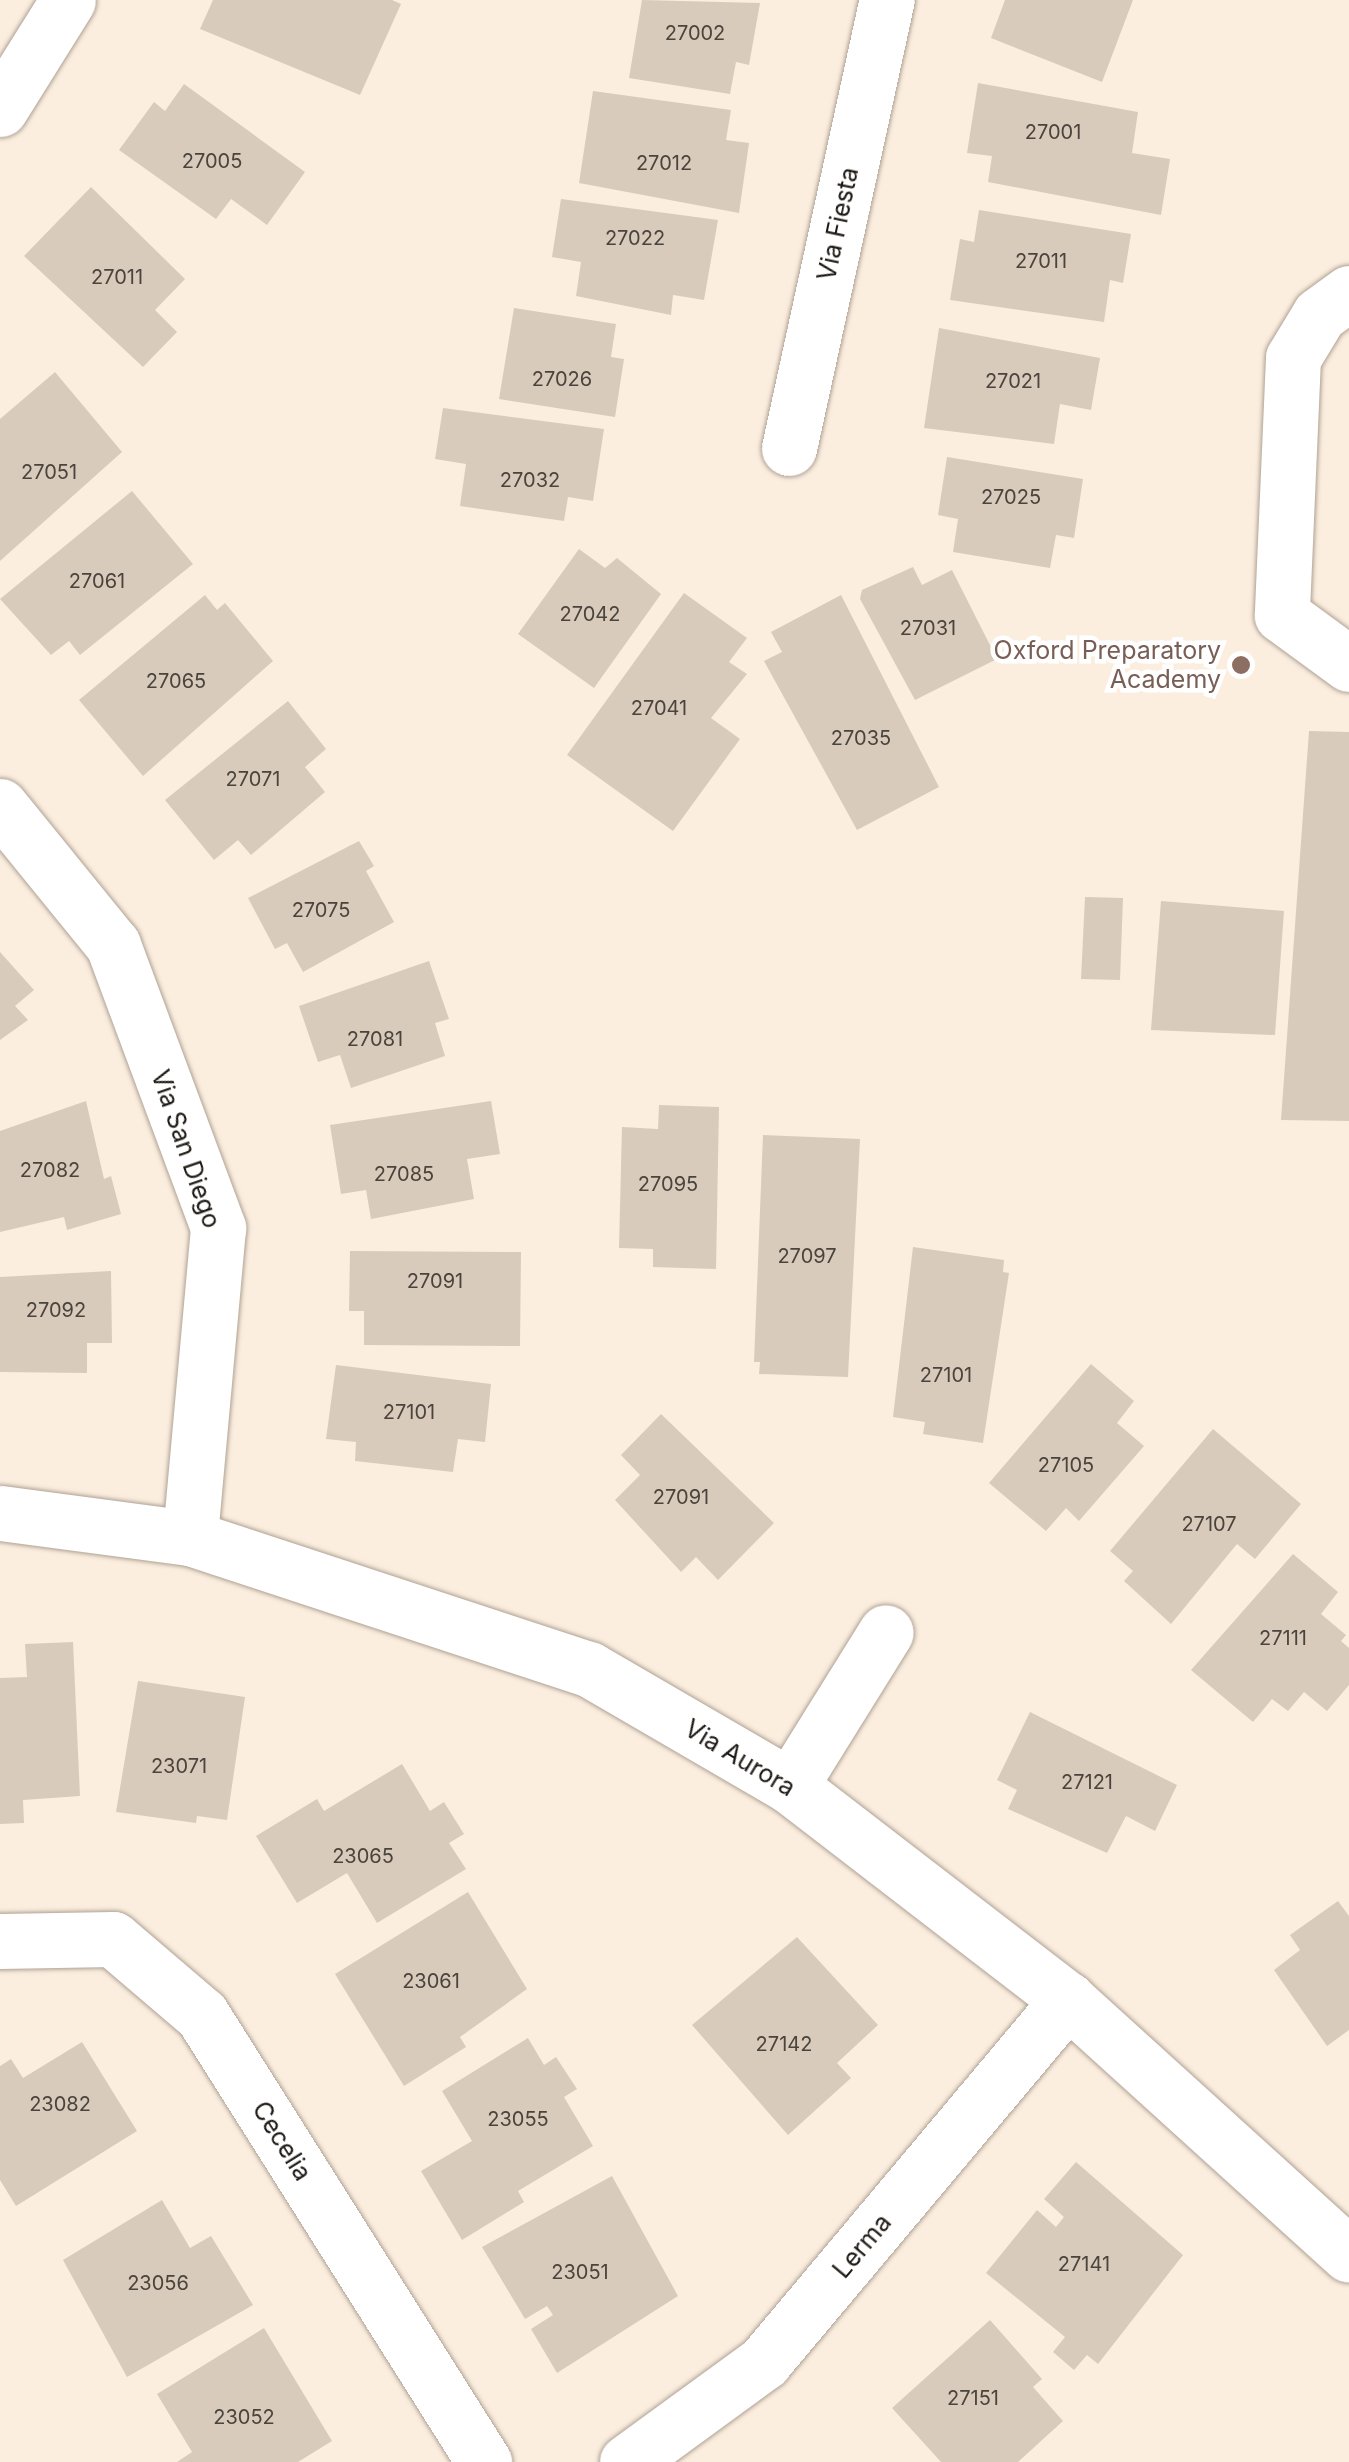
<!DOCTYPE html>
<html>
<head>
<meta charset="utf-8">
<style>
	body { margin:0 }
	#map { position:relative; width:1349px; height:2462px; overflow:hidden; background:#fbeedf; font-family:Inter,sans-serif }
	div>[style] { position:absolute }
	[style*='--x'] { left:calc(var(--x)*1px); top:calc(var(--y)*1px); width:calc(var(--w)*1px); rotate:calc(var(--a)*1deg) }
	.building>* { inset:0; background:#d8cbbc }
	.roads { filter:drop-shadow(0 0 2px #afa294) drop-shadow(0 0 2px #afa294) }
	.minor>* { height:55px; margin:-27.5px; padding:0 27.5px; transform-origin:27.5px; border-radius:27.5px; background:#fff }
	.dots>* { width:28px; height:28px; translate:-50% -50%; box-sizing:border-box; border:5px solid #fff; border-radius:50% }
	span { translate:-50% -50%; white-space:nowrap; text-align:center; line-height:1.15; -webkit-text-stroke:9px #fff; paint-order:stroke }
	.number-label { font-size:20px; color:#4b443c }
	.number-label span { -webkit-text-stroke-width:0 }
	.street-label { font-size:25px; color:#1c1712 }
	.education-label { font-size:25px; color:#785e54 }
	.right { translate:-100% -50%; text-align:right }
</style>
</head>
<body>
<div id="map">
	<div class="building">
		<div style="clip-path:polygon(213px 0,392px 0,401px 4px,360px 95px,200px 29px)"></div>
		<div style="clip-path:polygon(642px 0,760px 3px,749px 65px,736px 62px,730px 94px,629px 78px)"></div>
		<div style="clip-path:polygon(1005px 0,1133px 0,1102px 82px,991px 38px)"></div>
		<div style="clip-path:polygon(978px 83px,1138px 112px,1132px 153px,1170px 159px,1161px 215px,988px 182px,992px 156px,967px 153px)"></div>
		<div style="clip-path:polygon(184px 84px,305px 172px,267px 225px,231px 199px,216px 219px,119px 150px,154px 102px,165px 111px)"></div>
		<div style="clip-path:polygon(593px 91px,731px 110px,726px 140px,749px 143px,739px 213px,579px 183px)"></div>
		<div style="clip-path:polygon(91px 187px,185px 279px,155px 310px,177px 332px,143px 367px,24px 256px)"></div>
		<div style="clip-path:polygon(561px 199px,718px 220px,704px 300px,673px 295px,671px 315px,576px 296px,581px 262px,552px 257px)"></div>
		<div style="clip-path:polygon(979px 210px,1131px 234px,1123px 283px,1110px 280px,1104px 322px,950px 300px,960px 239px,974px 242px)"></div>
		<div style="clip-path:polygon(514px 308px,616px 324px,611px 357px,624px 359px,615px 417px,499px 399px)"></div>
		<div style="clip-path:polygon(939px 328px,1100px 358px,1091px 410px,1060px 404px,1054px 444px,924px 428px)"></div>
		<div style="clip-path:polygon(55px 372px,122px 452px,0 561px,0 419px)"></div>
		<div style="clip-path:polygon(443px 408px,604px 429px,593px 501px,568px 497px,564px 521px,460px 506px,466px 464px,435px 459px)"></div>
		<div style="clip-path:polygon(947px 457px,1083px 479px,1074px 538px,1056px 535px,1050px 568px,953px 552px,958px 519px,938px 515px)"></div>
		<div style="clip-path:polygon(132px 491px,193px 564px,80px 655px,69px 641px,51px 655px,0 599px)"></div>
		<div style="clip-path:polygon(579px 549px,605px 568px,617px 558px,661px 594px,594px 688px,518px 634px)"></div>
		<div style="clip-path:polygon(913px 567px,922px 585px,952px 570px,997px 659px,915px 700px,860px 599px,862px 590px)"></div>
		<div style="clip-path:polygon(684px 593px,747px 638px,729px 662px,747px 674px,711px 718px,740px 739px,673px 831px,567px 755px)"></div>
		<div style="clip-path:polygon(205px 595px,217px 610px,225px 603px,273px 661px,143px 776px,79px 700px)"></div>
		<div style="clip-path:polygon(841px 595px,939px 787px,857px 830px,764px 661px,782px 652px,771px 632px)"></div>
		<div style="clip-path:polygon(288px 701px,326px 749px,305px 767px,325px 792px,251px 855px,238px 840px,214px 860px,165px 800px)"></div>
		<div style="clip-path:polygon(1309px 731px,1349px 732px,1349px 1121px,1281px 1120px)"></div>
		<div style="clip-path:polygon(359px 841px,374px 866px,366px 871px,394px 922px,303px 972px,287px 943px,275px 949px,248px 898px)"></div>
		<div style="clip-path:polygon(1085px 897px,1123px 898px,1120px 980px,1081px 979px)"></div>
		<div style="clip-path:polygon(1161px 901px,1284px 911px,1275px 1035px,1151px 1030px)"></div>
		<div style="clip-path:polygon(0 952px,34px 990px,15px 1006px,28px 1020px,0 1040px)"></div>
		<div style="clip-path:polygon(429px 961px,449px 1019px,435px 1023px,445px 1056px,351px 1088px,340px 1055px,318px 1062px,299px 1006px)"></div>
		<div style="clip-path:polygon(86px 1101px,104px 1179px,111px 1176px,121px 1214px,67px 1230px,64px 1217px,0 1232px,0 1131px)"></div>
		<div style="clip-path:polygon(491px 1101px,500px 1154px,467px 1159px,474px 1199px,371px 1219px,366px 1190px,341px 1194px,330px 1125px)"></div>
		<div style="clip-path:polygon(659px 1105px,719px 1107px,716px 1269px,653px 1267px,653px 1249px,619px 1248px,622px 1127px,658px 1129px)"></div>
		<div style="clip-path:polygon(763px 1135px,860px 1139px,848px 1377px,759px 1374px,760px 1362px,754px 1362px)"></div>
		<div style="clip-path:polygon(913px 1247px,1004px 1260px,1003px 1272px,1009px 1273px,983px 1443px,923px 1434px,925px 1422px,893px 1417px)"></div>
		<div style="clip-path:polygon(350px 1251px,521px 1252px,520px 1346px,364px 1345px,364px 1311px,349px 1311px)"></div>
		<div style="clip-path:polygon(111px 1271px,112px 1343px,87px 1343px,87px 1373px,0 1372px,0 1277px)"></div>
		<div style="clip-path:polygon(1091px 1364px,1134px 1401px,1117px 1423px,1144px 1446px,1079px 1521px,1066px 1508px,1046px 1531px,989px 1483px)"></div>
		<div style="clip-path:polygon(336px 1365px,491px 1384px,485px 1442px,458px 1439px,453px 1472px,355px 1461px,356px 1442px,326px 1439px)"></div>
		<div style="clip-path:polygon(661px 1414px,774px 1523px,718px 1580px,696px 1557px,681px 1572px,615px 1500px,640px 1475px,621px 1455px)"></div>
		<div style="clip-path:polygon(1213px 1429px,1301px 1504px,1255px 1559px,1237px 1544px,1171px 1624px,1124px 1581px,1133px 1571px,1110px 1551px)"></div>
		<div style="clip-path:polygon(1293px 1554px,1338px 1592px,1321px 1614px,1346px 1635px,1341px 1641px,1349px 1648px,1349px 1685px,1327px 1711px,1304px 1692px,1288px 1711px,1272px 1699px,1253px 1722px,1191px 1670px)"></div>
		<div style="clip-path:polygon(73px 1642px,80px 1796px,23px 1800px,24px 1823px,0 1824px,0 1678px,27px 1677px,25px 1644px)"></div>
		<div style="clip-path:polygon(138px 1681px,245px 1697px,227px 1820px,197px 1816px,196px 1823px,116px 1812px)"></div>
		<div style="clip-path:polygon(1030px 1712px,1177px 1785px,1155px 1831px,1126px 1816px,1107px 1853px,1008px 1809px,1017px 1790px,997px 1780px)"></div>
		<div style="clip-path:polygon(402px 1764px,430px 1811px,444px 1802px,464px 1834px,449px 1843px,466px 1869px,377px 1923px,347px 1873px,297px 1903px,256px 1836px,317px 1799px,324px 1811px)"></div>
		<div style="clip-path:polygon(468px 1892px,527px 1989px,460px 2037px,466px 2047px,404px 2086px,335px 1974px)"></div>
		<div style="clip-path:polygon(1338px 1901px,1349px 1916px,1349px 2030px,1327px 2046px,1274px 1970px,1300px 1950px,1290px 1935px)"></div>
		<div style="clip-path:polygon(797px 1937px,878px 2025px,837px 2063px,851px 2078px,788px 2135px,692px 2025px)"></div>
		<div style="clip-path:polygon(528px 2038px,544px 2065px,556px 2057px,577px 2089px,564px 2097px,593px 2146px,518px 2191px,524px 2202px,462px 2240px,421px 2171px,472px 2141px,442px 2091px)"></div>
		<div style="clip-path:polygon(82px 2042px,137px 2131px,16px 2206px,0 2180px,0 2066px,11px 2059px,23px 2078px)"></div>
		<div style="clip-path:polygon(1076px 2162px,1183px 2255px,1098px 2364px,1087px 2355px,1074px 2370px,1053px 2352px,1065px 2337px,986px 2273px,1037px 2210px,1056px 2227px,1064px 2217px,1044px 2199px)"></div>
		<div style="clip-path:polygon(612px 2176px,678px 2296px,557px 2373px,531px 2329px,553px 2315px,547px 2306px,525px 2319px,482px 2247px)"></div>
		<div style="clip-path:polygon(162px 2200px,190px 2248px,211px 2236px,253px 2305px,127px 2377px,63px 2260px)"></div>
		<div style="clip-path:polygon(990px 2320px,1042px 2379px,1033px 2387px,1063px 2421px,1018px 2462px,941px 2462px,892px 2408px)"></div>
		<div style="clip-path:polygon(264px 2328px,332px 2441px,298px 2462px,177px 2462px,192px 2452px,157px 2394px)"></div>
	</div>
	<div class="roads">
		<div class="minor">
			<div style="--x:0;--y:109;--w:128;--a:-58"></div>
			<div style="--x:1349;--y:293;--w:37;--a:144"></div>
			<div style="--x:1319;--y:315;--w:50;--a:121.2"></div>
			<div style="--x:1293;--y:358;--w:257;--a:92.5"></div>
			<div style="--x:1282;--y:615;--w:83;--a:36.2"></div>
			<div style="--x:789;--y:448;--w:459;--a:-77.7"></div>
			<div style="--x:0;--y:806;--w:179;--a:50.9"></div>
			<div style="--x:113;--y:945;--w:302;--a:69.6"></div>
			<div style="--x:218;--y:1228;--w:311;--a:95.2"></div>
			<div style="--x:0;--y:1513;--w:192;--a:7.5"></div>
			<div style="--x:190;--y:1538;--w:420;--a:18.2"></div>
			<div style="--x:589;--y:1669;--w:233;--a:30.2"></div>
			<div style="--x:790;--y:1786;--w:351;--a:37.6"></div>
			<div style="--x:1068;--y:2000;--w:379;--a:42.2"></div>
			<div style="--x:790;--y:1786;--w:181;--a:-58.1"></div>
			<div style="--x:0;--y:1941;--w:113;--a:-1"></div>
			<div style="--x:113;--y:1939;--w:117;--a:40.5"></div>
			<div style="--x:202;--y:2015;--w:529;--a:57.75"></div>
			<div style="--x:627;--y:2462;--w:170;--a:-36.1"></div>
			<div style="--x:764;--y:2362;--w:473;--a:-50"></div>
		</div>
	</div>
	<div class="dots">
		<div style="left:1241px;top:665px;background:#8d6e63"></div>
	</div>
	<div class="number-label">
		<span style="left:695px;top:33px">27002</span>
		<span style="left:1053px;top:132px">27001</span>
		<span style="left:212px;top:161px">27005</span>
		<span style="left:664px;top:163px">27012</span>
		<span style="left:635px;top:238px">27022</span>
		<span style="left:1041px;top:261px">27011</span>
		<span style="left:117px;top:277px">27011</span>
		<span style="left:562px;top:379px">27026</span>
		<span style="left:1013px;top:381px">27021</span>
		<span style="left:49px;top:472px">27051</span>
		<span style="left:530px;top:480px">27032</span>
		<span style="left:1011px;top:497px">27025</span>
		<span style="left:97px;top:581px">27061</span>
		<span style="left:590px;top:614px">27042</span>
		<span style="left:928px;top:628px">27031</span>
		<span style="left:176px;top:681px">27065</span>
		<span style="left:659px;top:708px">27041</span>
		<span style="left:861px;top:738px">27035</span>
		<span style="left:253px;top:779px">27071</span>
		<span style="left:321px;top:910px">27075</span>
		<span style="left:375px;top:1039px">27081</span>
		<span style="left:50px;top:1170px">27082</span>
		<span style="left:404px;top:1174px">27085</span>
		<span style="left:668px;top:1184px">27095</span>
		<span style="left:807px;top:1256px">27097</span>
		<span style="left:435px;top:1281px">27091</span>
		<span style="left:56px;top:1310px">27092</span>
		<span style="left:946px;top:1375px">27101</span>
		<span style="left:409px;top:1412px">27101</span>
		<span style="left:1066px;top:1465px">27105</span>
		<span style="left:681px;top:1497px">27091</span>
		<span style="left:1209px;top:1524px">27107</span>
		<span style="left:1283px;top:1638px">27111</span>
		<span style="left:179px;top:1766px">23071</span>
		<span style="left:1087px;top:1782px">27121</span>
		<span style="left:363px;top:1856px">23065</span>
		<span style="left:431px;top:1981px">23061</span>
		<span style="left:784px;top:2044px">27142</span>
		<span style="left:60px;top:2104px">23082</span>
		<span style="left:518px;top:2119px">23055</span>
		<span style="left:1084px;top:2264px">27141</span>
		<span style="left:580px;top:2272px">23051</span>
		<span style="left:158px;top:2283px">23056</span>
		<span style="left:973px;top:2398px">27151</span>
		<span style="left:244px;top:2417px">23052</span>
	</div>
	<div class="street-label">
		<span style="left:838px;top:224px;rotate:-78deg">Via Fiesta</span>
		<span style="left:186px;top:1149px;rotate:71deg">Via San Diego</span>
		<span style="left:740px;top:1758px;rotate:31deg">Via Aurora</span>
		<span style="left:282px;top:2141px;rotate:58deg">Cecelia</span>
		<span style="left:862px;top:2246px;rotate:-50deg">Lerma</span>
	</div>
	<div class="education-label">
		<span class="right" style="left:1221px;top:665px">Oxford Preparatory<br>Academy</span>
	</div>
</div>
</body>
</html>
